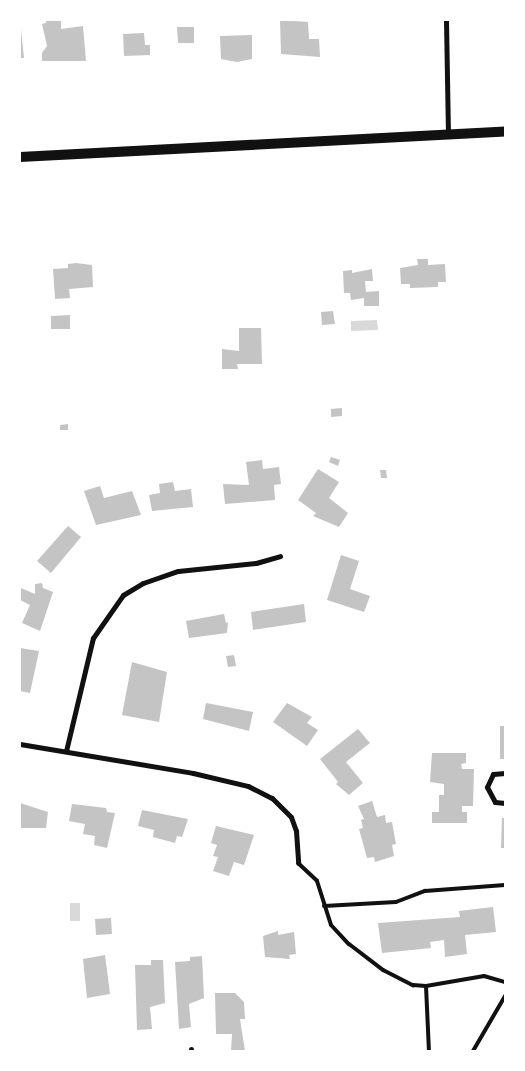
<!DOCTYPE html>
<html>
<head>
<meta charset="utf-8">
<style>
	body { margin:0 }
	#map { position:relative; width:525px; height:1071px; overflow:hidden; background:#fff; font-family:"Playfair Display",serif }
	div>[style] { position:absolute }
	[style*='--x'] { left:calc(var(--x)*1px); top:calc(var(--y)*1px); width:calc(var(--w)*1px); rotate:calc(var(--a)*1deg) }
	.water>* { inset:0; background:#d9d9d9 }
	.building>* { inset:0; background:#c4c4c4 }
	.service>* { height:4px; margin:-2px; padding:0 2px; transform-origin:2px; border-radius:2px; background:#111 }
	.minor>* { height:5px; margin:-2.5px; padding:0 2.5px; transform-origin:2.5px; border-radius:2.5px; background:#111 }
	.secondary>* { height:10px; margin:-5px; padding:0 5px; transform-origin:5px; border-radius:5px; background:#111 }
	span { translate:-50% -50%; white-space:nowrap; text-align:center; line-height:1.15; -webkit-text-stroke:4px #fff; paint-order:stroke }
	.frame { position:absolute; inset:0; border:21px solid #fff; pointer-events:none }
</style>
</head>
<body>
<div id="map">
	<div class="water">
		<div style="clip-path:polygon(377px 320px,378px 330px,351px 331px,351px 321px)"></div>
		<div style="clip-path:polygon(70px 903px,80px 903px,80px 921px,70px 921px)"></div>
	</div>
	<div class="building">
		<div style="clip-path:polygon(20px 20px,24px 58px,20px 58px)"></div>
		<div style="clip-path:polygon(46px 20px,61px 20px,61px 29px,83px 26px,86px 61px,42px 61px,42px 53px,47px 46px,42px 24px,46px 23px)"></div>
		<div style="clip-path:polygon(280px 20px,308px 22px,309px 39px,319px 39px,320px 57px,281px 54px)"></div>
		<div style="clip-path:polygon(177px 27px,194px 27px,194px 43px,178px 43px)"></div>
		<div style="clip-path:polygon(144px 33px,145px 45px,150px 45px,150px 55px,124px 56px,123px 34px)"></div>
		<div style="clip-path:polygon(252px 35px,252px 59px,237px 62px,221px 59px,220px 36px)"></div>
		<div style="clip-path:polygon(417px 259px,428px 259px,428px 265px,445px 264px,446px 282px,438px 282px,438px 287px,410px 288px,410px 284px,401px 284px,400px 268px,418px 265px)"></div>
		<div style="clip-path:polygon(76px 263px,92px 265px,93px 287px,69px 289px,70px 298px,55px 299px,53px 269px,68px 268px,68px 264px)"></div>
		<div style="clip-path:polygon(372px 269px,373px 281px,365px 281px,366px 292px,379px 291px,379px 306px,364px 306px,364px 298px,351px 300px,350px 293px,344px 293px,343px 271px,352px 270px,352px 273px)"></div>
		<div style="clip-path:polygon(333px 311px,335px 324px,322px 325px,321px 312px)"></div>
		<div style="clip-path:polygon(70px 315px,70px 329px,51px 329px,51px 316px)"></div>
		<div style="clip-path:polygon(239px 328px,261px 328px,262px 364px,237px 364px,238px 369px,222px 369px,222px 349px,239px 351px)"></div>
		<div style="clip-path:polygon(342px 408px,342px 416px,331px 417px,331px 409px)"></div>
		<div style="clip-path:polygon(68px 424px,68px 430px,60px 430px,60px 425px)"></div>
		<div style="clip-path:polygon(331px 457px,340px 460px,338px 466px,329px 462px)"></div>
		<div style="clip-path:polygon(262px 460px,263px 469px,279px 467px,281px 484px,274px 485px,275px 500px,225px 504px,223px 484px,249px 485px,246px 462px)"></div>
		<div style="clip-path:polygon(318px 469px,339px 482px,329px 498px,348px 513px,339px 527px,313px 516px,316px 513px,298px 500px)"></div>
		<div style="clip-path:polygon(380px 470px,386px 470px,387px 478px,381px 478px)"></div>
		<div style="clip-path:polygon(173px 482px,175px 491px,191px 489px,193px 507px,152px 511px,149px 495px,160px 493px,159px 484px)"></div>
		<div style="clip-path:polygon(100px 486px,104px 498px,132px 491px,141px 515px,96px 525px,84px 491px)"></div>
		<div style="clip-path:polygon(68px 526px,81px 537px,51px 573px,37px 561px)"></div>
		<div style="clip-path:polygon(341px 555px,359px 561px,350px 589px,370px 596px,364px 612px,327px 600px)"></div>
		<div style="clip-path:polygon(42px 583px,43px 588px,53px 592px,40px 631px,22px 623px,30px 605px,20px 600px,20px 591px,21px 588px,35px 594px,35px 584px)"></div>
		<div style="clip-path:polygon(304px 604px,306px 622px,253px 630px,251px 612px)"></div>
		<div style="clip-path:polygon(224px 614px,226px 623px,228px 622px,227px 633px,189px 638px,186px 621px)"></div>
		<div style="clip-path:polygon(20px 648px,39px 651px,30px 693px,20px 691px)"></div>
		<div style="clip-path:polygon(234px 655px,236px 666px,228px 667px,226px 656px)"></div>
		<div style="clip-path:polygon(132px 662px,167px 672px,159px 722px,122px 715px)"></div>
		<div style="clip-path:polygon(206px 703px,253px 712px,249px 731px,203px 719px)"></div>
		<div style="clip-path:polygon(287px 703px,312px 717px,307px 723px,318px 730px,307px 746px,273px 722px)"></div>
		<div style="clip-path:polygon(500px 726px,505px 726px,505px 759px,500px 759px)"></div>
		<div style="clip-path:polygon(358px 729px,370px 743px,346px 762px,363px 783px,349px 795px,336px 784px,338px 782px,320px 759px)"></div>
		<div style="clip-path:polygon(432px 753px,466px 753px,466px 763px,461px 764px,462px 769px,474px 769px,473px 806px,462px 806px,462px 812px,467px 812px,467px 823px,432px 823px,432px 812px,439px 812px,439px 795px,444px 795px,444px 784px,430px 782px)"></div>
		<div style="clip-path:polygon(372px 801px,377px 817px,385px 815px,386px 823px,392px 822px,396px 844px,392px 845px,394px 856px,375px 862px,374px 857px,367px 858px,359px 829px,363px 828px,361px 820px,364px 819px,358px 806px)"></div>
		<div style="clip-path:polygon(20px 803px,48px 812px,46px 828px,20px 828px)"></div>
		<div style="clip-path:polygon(72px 804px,106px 808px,107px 812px,115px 813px,107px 848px,94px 845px,95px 836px,83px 834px,85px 824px,69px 821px)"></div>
		<div style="clip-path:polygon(142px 810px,188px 819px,182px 837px,177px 836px,175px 843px,153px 837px,154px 830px,138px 826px)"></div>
		<div style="clip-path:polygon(502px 818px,505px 818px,505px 848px,501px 848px)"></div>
		<div style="clip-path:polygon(216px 826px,254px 835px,244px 865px,234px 862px,229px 876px,213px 871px,218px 857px,213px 856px,217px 845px,211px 843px)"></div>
		<div style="clip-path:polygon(493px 907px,496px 932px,465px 935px,467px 954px,445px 957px,444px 940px,430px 942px,431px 948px,382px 953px,378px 923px,460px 917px,459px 911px)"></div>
		<div style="clip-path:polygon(111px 918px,112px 934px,96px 935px,95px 919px)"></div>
		<div style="clip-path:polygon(278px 931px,278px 935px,294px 932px,296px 954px,289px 955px,290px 959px,265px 957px,263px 936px)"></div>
		<div style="clip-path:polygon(105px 955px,110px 994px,87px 998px,83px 959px)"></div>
		<div style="clip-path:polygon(202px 956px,204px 998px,189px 1004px,191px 1027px,179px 1029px,175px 962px,190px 961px,190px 957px)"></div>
		<div style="clip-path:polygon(151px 960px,163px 960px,165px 1003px,150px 1007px,152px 1029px,137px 1030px,135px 965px,151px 965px)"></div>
		<div style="clip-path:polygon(215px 993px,235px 993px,244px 1002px,245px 1019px,240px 1019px,245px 1051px,231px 1051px,232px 1034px,216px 1034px)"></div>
	</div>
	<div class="service">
		<div style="--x:298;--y:863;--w:26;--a:43"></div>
		<div style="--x:317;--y:881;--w:46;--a:72.3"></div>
		<div style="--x:331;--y:925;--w:26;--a:47"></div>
		<div style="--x:349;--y:944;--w:43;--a:37.4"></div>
		<div style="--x:383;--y:970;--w:34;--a:27"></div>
		<div style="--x:413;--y:985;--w:13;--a:4"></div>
		<div style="--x:426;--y:986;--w:59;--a:-9.8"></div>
		<div style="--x:484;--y:976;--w:22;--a:16"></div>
		<div style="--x:324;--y:906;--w:72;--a:-3.2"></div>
		<div style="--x:396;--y:902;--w:31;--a:-21"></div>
		<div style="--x:425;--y:891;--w:80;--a:-4.3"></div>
		<div style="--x:426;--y:986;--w:65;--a:87.4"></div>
		<div style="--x:473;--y:1051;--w:64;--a:-59.8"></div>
	</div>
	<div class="minor">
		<div style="--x:446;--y:20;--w:115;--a:89"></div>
		<div style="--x:20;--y:744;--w:175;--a:9.5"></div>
		<div style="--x:193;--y:773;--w:57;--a:13.3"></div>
		<div style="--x:248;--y:786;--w:27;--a:27"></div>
		<div style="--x:272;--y:798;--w:27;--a:45"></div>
		<div style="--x:291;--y:817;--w:15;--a:70"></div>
		<div style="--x:296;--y:831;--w:32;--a:86"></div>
		<div style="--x:66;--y:751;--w:116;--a:-76.6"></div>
		<div style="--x:93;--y:638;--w:52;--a:-55.1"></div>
		<div style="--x:123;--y:595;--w:23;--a:-31"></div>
		<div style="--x:143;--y:583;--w:37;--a:-19"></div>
		<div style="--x:178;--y:571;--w:78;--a:-5.9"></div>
		<div style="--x:256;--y:563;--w:25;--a:-16"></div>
		<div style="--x:505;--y:773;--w:12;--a:175"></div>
		<div style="--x:493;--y:774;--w:14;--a:115"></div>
		<div style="--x:487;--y:787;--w:17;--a:62"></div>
		<div style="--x:495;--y:802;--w:10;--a:6"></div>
		<div style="--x:191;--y:1049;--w:2;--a:90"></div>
	</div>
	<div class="secondary">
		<div style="--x:20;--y:157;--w:486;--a:-3"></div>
	</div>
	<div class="frame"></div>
</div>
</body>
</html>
